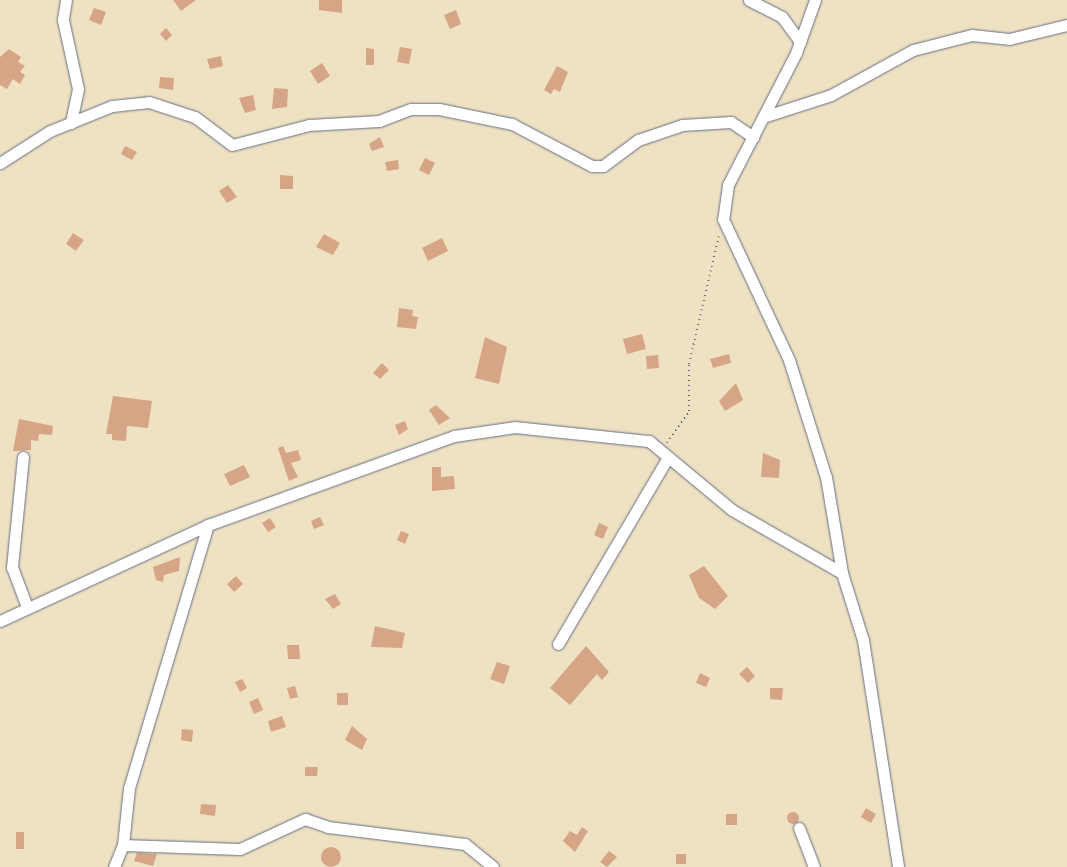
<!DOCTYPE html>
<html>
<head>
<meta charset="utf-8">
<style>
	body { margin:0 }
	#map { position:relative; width:1067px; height:867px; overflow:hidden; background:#efe2c3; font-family:Pangolin,sans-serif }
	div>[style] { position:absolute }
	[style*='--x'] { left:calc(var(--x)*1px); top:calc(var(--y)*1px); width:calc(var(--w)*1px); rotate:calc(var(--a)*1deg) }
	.building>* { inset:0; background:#d5a586 }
	.round { border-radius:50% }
	.path>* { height:2px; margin-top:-1px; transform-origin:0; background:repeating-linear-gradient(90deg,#656e81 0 1px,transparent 0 5px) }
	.roads { filter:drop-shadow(0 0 1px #656e81) drop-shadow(0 0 1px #656e81) }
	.minor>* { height:11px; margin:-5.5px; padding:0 5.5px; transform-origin:5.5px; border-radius:5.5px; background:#fff }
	span { translate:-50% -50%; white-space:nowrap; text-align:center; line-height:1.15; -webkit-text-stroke:4px #fbf7ec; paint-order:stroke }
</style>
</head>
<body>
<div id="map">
	<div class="building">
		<div style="clip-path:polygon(173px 0,196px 0,181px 11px)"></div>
		<div style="clip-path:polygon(319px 0,342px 0,342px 13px,319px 10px)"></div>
		<div style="clip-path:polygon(94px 8px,106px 12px,101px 25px,89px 20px)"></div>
		<div style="clip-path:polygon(456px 10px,461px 24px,450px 29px,444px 15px)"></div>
		<div style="clip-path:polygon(166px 28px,172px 35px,166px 41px,160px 34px)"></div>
		<div style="clip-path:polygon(400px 47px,412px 49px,409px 64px,397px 62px)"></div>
		<div style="clip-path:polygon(366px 48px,374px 49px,374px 65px,366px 65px)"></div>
		<div style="clip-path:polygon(9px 49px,21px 57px,18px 62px,25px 66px,20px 72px,25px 75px,20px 84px,13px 79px,7px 89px,0 85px,0 57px)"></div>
		<div style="clip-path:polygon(221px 56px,223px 66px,210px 69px,207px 59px)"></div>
		<div style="clip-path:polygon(322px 63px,330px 76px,318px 84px,310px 71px)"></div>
		<div style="clip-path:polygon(557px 66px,568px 72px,560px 92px,554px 89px,551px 94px,544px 90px)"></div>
		<div style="clip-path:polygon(160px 77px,174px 78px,173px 90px,159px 88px)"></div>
		<div style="clip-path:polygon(274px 88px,288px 89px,287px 107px,272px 109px)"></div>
		<div style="clip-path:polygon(253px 95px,256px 110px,245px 113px,239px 98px)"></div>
		<div style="clip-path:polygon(380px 137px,384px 147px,372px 151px,369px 144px)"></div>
		<div style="clip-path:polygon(125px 146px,137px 152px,132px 160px,121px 154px)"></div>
		<div style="clip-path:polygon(425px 158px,435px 163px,429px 175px,419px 170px)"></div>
		<div style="clip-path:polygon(398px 160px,399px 169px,387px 171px,385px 162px)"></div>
		<div style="clip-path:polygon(280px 175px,293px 176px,293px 189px,280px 189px)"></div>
		<div style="clip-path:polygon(228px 185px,237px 197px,227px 203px,219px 191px)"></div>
		<div style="clip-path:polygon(73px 233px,84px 240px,76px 251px,66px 244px)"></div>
		<div style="clip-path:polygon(324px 234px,340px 243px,333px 255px,316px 247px)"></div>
		<div style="clip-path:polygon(442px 238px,448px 251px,428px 261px,422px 248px)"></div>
		<div style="clip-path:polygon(399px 308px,413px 310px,412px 316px,418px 317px,416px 329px,397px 327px)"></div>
		<div style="clip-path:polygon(642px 334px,646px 349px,627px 354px,623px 339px)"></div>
		<div style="clip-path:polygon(485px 337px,507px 347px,499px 384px,475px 378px)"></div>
		<div style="clip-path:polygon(729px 354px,731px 363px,713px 368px,710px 359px)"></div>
		<div style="clip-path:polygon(658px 355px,659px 368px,647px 369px,646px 356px)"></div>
		<div style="clip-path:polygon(382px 363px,389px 370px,380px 379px,373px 373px)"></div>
		<div style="clip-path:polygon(736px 383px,743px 400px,725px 411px,719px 401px)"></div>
		<div style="clip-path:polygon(113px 396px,152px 401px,148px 428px,127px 426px,126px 441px,112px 440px,112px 434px,106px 434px)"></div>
		<div style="clip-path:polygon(436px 405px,450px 418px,439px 425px,429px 410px)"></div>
		<div style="clip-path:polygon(19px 419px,53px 426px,52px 435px,39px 434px,38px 441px,31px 440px,31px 450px,13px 451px)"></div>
		<div style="clip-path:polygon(405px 421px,408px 429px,399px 435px,395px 425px)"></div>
		<div style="clip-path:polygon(283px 446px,286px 453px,298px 450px,301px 460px,291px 463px,298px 477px,289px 481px,278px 448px)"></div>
		<div style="clip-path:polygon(763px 453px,780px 460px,779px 478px,761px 477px)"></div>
		<div style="clip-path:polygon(244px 465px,250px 477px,230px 486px,224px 474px)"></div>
		<div style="clip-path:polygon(432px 467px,441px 467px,441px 477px,454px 476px,455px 489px,432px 491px)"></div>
		<div style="clip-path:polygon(320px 517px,324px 525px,314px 529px,311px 521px)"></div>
		<div style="clip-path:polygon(270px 518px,276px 527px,268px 532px,262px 523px)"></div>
		<div style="clip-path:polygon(599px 523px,608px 527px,603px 539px,594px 535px)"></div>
		<div style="clip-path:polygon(401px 531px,409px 534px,405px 544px,397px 540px)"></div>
		<div style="clip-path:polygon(180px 557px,179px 571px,164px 575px,163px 582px,156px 580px,153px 567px)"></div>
		<div style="clip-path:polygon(704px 566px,728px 596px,715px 609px,699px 598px,689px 575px)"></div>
		<div style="clip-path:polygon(236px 576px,243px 584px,234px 592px,227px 584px)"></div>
		<div style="clip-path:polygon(335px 594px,341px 604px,333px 609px,325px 599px)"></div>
		<div style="clip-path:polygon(375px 626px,405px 633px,402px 648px,371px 647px)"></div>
		<div style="clip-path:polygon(287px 645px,299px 645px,300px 659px,288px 659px)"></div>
		<div style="clip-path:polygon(586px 646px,609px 672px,602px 680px,597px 674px,570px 705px,550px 688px)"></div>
		<div style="clip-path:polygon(497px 662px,510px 666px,504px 684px,490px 679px)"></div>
		<div style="clip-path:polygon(747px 667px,755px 676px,748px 683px,739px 674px)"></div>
		<div style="clip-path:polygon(700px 673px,710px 678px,706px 687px,696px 683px)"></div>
		<div style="clip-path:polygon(242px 679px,247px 688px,240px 692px,235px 682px)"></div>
		<div style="clip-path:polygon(295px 686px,298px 697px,290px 699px,287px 688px)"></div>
		<div style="clip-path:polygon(770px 688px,783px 688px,782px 700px,770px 699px)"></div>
		<div style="clip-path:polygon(337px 693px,348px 693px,348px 705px,337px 705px)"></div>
		<div style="clip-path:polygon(258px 698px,263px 710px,254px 714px,249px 702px)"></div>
		<div style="clip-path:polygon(282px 716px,286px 727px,271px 732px,268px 721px)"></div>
		<div style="clip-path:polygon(352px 726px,367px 739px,362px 750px,345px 740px)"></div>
		<div style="clip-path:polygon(182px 729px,193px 730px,192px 742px,181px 740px)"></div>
		<div style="clip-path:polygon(305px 767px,318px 767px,317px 776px,305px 776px)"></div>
		<div style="clip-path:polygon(201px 804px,216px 805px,215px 816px,200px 814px)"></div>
		<div style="clip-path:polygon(866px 808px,876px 814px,871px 823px,861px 817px)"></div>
		<div class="round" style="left:787px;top:812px;width:12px;height:12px"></div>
		<div style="clip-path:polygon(726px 814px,737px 814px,737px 825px,726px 825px)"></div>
		<div style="clip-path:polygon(582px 827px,588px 831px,575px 852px,563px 841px,570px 831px,577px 835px)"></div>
		<div style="clip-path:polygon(16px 832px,24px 832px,24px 849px,16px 849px)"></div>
		<div class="round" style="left:321px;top:847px;width:20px;height:20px"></div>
		<div style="clip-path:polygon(609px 851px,617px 857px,607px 867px,600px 862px)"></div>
		<div style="clip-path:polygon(137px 853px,157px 854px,153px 866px,134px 861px)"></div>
		<div style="clip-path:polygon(676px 854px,686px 854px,686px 864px,676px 864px)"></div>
	</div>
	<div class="path">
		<div style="--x:667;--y:443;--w:39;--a:-55"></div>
		<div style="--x:689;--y:411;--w:47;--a:-90"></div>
		<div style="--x:689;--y:364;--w:132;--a:-76.9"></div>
	</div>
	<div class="roads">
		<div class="minor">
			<div style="--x:66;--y:0;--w:20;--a:99"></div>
			<div style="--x:63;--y:20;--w:71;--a:77.7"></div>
			<div style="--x:78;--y:89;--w:35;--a:102"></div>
			<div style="--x:749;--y:0;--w:37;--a:27"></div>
			<div style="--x:782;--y:17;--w:31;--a:54"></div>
			<div style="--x:815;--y:0;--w:56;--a:109.7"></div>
			<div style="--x:796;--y:53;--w:148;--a:117.3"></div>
			<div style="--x:728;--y:185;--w:34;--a:98"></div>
			<div style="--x:723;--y:219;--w:156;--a:64.9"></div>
			<div style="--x:789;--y:360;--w:123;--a:72.5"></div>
			<div style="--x:826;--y:477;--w:97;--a:80.5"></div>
			<div style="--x:763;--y:117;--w:71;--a:-17.9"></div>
			<div style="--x:831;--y:95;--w:94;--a:-28.8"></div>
			<div style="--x:913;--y:50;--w:61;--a:-14.3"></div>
			<div style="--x:972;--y:35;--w:37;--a:6"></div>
			<div style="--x:1009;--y:39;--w:60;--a:-13.6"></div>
			<div style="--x:0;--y:163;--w:59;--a:-32.6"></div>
			<div style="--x:50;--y:131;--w:67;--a:-22"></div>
			<div style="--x:112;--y:106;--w:37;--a:-6"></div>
			<div style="--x:149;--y:102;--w:48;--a:18.1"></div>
			<div style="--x:195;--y:117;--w:46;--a:37.1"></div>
			<div style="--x:232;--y:145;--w:80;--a:-14.6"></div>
			<div style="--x:309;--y:125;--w:70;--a:-3.3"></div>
			<div style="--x:379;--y:121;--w:34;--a:-21"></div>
			<div style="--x:411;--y:109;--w:28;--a:0"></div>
			<div style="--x:439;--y:109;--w:75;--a:11.6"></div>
			<div style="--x:512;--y:124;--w:90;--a:27.7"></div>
			<div style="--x:592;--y:166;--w:11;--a:0"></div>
			<div style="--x:603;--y:166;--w:44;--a:-36.6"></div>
			<div style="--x:638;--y:140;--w:46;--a:-18.8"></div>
			<div style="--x:682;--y:125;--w:49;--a:-3.5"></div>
			<div style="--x:731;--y:122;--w:27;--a:34"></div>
			<div style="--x:23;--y:457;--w:111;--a:95.7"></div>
			<div style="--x:12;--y:567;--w:43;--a:69.4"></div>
			<div style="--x:0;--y:621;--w:229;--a:-24.8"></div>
			<div style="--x:208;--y:525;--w:262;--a:-19.9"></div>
			<div style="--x:454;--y:436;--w:62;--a:-8.4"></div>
			<div style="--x:515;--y:427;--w:135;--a:6"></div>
			<div style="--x:649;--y:441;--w:108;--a:39.7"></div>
			<div style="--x:732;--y:510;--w:127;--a:29.8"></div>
			<div style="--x:842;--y:573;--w:70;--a:72.6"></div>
			<div style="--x:863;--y:640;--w:230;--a:81.2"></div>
			<div style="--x:558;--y:644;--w:217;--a:-59.5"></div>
			<div style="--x:799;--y:828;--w:42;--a:69"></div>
			<div style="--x:123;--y:845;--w:117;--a:2"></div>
			<div style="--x:240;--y:849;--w:72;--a:-24.8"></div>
			<div style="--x:305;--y:819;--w:24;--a:19"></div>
			<div style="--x:328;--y:827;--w:138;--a:7.1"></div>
			<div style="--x:465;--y:844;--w:36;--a:39"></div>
			<div style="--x:114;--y:867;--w:24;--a:-68"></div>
			<div style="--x:123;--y:845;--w:57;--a:-84"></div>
			<div style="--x:129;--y:788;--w:275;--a:-73.3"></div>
		</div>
	</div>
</div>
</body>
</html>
